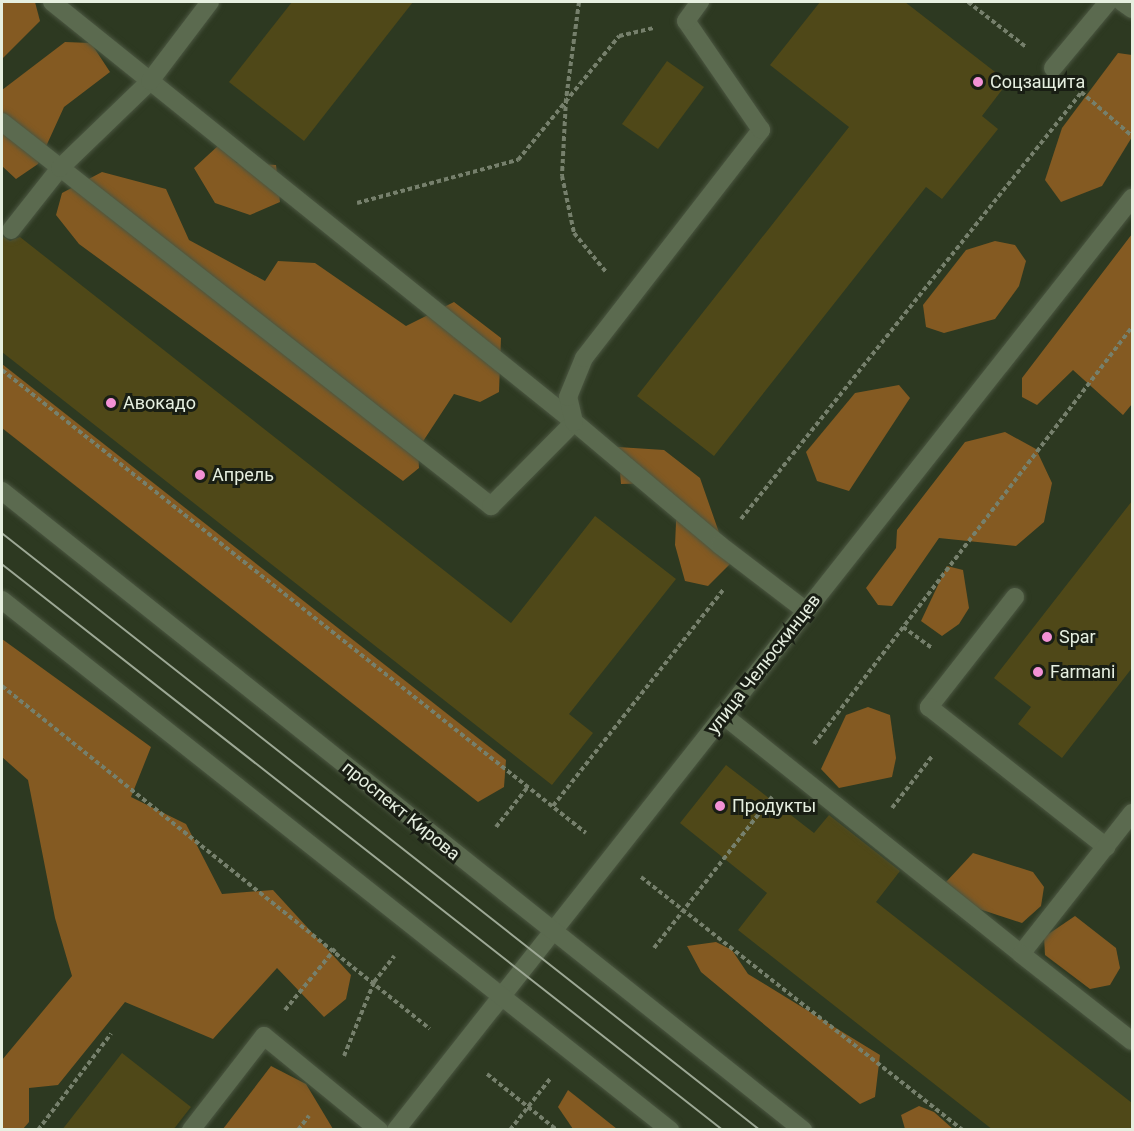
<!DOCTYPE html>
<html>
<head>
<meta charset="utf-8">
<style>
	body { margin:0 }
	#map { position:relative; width:1134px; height:1131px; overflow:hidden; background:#2d3921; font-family:Roboto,sans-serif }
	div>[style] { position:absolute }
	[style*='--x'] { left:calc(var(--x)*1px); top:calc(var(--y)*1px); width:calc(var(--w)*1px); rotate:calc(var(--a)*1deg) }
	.forest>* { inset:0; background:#845a22 }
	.building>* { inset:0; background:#4f4818 }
	.path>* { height:4px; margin-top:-2px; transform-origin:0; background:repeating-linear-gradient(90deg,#76806c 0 4.5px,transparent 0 7.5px) }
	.roads { filter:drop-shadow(0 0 2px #4b5641) drop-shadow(0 0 2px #4b5641) }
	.lane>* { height:18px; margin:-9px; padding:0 9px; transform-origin:9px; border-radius:9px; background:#5b6a4f }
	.street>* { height:18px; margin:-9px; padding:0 9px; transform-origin:9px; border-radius:9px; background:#5b6a4f }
	.secondary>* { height:18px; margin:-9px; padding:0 9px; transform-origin:9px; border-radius:9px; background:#5b6a4f }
	.tram>* { height:1.5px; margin:-0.75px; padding:0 0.75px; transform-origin:0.75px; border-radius:0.75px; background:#9da895 }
	.dots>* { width:16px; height:16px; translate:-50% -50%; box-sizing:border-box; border:3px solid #191e14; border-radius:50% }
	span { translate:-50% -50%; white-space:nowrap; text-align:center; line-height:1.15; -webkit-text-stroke:6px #191e14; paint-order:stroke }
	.poi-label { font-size:18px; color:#e6efe0 }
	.left { translate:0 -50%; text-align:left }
	.street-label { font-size:18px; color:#e6efe0 }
	.frame { position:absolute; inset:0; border:3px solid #e6efe0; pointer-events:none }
</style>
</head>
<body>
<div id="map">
	<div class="forest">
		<div style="clip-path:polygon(2px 2px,35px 2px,40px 21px,2px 59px)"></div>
		<div style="clip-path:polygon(65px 42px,91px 43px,110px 72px,64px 107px,38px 164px,16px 179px,2px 166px,2px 90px)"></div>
		<div style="clip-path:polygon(1118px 53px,1132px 55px,1132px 137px,1102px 186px,1061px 202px,1045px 180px,1062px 128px)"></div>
		<div style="clip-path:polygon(220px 144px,237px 163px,276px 165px,280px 202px,250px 215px,215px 203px,194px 168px)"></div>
		<div style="clip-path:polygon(102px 172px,166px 189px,189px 240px,265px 281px,278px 261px,315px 263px,406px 326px,454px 302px,501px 338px,499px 392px,480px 402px,454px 394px,418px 449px,419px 468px,403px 481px,79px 244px,56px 215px,62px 193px)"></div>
		<div style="clip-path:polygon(1132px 234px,1132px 404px,1123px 415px,1073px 370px,1037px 405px,1022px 397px,1022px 378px)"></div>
		<div style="clip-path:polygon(995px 241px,1015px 245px,1026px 261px,1019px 286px,995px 319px,944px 333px,926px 327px,923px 305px,966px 250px)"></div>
		<div style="clip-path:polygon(2px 364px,506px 760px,504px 787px,478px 802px,2px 428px)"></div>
		<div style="clip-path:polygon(899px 385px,910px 398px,849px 491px,817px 481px,806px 452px,855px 393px)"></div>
		<div style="clip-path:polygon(1005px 432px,1036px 449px,1052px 483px,1044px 522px,1016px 546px,939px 538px,892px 606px,878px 605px,866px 588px,896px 548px,897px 530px,965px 442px)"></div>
		<div style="clip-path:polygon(618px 447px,664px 450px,700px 478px,730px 564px,708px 586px,685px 581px,675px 545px,677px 500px,654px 483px,621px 484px)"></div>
		<div style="clip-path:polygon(947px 566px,963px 570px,969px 608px,959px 624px,942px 636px,921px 621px)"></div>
		<div style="clip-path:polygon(2px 639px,151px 747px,131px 797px,186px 824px,222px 894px,273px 890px,351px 975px,346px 999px,324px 1017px,277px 968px,213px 1039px,125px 1002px,58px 1085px,29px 1088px,29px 1122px,23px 1129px,2px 1129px,2px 1060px,72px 976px,55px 918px,28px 780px,2px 757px)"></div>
		<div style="clip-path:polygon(868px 707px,890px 715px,896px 758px,892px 777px,839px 788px,821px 769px,846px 715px)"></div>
		<div style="clip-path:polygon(973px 853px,1033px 872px,1044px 887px,1041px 906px,1022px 923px,973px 907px,946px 882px)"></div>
		<div style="clip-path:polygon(1075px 916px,1116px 948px,1120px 968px,1110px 985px,1090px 989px,1045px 955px,1044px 937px)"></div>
		<div style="clip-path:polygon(716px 942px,732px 950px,748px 974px,880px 1055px,875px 1097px,860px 1104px,701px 972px,687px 946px)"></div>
		<div style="clip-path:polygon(271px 1066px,306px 1084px,333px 1129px,223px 1129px)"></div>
		<div style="clip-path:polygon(568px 1090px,617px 1129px,573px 1129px,558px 1107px)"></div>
		<div style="clip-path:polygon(919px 1106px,934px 1112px,953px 1129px,905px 1129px,901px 1115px)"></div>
	</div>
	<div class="building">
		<div style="clip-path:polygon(292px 2px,413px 2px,304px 141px,229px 82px)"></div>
		<div style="clip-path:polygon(820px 2px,905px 2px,1008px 82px,982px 116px,998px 129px,942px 199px,926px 187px,714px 456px,637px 396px,849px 127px,770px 65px)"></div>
		<div style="clip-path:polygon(667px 61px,704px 87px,658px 149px,622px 124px)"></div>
		<div style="clip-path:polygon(2px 236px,10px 241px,20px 237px,511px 623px,595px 516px,676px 579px,569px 714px,593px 733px,552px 785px,2px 352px)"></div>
		<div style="clip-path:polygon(1132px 501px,1132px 668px,1062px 758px,1018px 724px,1031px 707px,994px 678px)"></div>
		<div style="clip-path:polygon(726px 765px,814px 833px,829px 815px,900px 871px,876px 902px,1132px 1103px,1132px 1130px,993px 1130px,738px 930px,767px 893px,680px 823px)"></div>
		<div style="clip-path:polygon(122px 1053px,191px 1107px,173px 1130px,62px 1130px)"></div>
	</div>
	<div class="path">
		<div style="--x:579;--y:2;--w:98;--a:97.6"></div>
		<div style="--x:566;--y:99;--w:77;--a:93"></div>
		<div style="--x:562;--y:176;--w:58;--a:78.1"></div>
		<div style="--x:574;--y:233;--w:50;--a:50.6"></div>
		<div style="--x:968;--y:2;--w:73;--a:37.8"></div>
		<div style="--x:1081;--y:92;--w:67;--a:40.8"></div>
		<div style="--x:357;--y:203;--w:167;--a:-15"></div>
		<div style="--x:518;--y:160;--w:160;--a:-50.8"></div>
		<div style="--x:619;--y:36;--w:35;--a:-13"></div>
		<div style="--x:2;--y:370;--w:745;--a:38.41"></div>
		<div style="--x:741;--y:519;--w:545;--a:-51.41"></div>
		<div style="--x:903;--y:627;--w:36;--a:36"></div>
		<div style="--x:2;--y:686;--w:548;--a:38.71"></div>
		<div style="--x:814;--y:744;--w:524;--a:-52.67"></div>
		<div style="--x:553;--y:806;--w:275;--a:-51.8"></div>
		<div style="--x:892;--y:808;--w:67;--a:-52.3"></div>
		<div style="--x:496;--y:827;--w:50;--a:-51.5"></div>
		<div style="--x:641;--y:877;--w:409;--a:38.2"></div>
		<div style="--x:654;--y:948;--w:192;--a:-52"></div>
		<div style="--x:285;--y:1010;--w:79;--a:-50.7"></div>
		<div style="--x:344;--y:1056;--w:80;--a:-67.9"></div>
		<div style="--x:374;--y:982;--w:33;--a:-52"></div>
		<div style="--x:487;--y:1074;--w:90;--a:38.7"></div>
		<div style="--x:38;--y:1130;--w:121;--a:-52.8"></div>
		<div style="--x:298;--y:1130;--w:18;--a:-52"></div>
		<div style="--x:510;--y:1130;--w:65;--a:-51.9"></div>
	</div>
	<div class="roads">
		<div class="lane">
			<div style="--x:52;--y:2;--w:670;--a:38.82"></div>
			<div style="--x:1122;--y:2;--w:12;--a:35"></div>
			<div style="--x:1053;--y:68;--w:86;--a:-50.2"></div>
			<div style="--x:2;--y:122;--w:622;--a:38.14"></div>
			<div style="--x:491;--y:506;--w:118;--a:-45.3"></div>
			<div style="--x:574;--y:422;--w:191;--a:40.1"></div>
			<div style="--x:720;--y:545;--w:108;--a:37.5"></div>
			<div style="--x:11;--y:230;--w:79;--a:-51.7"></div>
			<div style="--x:60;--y:168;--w:125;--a:-44"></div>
			<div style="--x:150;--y:81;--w:99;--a:-52.8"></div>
			<div style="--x:574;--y:422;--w:26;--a:-103"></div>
			<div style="--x:568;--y:397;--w:42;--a:-67.7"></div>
			<div style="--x:584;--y:358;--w:289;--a:-52.2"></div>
			<div style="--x:761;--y:130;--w:132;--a:-124.5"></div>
			<div style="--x:686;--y:21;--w:24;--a:-54"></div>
			<div style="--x:1015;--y:597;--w:140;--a:128"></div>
			<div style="--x:929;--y:707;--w:226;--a:38.3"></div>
			<div style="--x:723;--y:715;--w:382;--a:38.7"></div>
			<div style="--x:1132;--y:813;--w:179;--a:128.2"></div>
			<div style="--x:1021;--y:954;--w:141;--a:38.1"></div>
			<div style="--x:191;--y:1130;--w:119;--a:-52.2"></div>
			<div style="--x:264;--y:1036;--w:149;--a:39.3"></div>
		</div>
		<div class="street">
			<div style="--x:396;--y:1130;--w:1188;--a:-51.7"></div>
		</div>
		<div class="secondary">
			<div style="--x:2;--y:491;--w:1025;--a:38.58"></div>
			<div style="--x:2;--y:600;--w:853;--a:38.43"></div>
		</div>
	</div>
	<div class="tram">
		<div style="--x:2;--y:533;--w:965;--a:38.22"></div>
		<div style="--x:2;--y:564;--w:917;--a:38.13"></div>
	</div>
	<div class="dots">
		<div style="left:978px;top:82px;background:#f391d5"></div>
		<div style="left:111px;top:403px;background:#f391d5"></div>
		<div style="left:200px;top:475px;background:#f391d5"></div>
		<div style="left:1047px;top:637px;background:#f391d5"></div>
		<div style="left:1038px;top:672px;background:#f391d5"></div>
		<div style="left:720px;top:806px;background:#f391d5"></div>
	</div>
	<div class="poi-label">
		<span class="left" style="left:990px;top:82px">Соцзащита</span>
		<span class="left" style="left:123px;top:403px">Авокадо</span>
		<span class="left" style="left:212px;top:475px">Апрель</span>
		<span class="left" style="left:1059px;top:637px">Spar</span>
		<span class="left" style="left:1050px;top:672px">Farmani</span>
		<span class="left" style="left:732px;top:806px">Продукты</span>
	</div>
	<div class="street-label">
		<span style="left:764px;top:664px;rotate:-52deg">улица Челюскинцев</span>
		<span style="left:401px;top:811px;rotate:39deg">проспект Кирова</span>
	</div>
	<div class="frame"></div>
</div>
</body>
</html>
